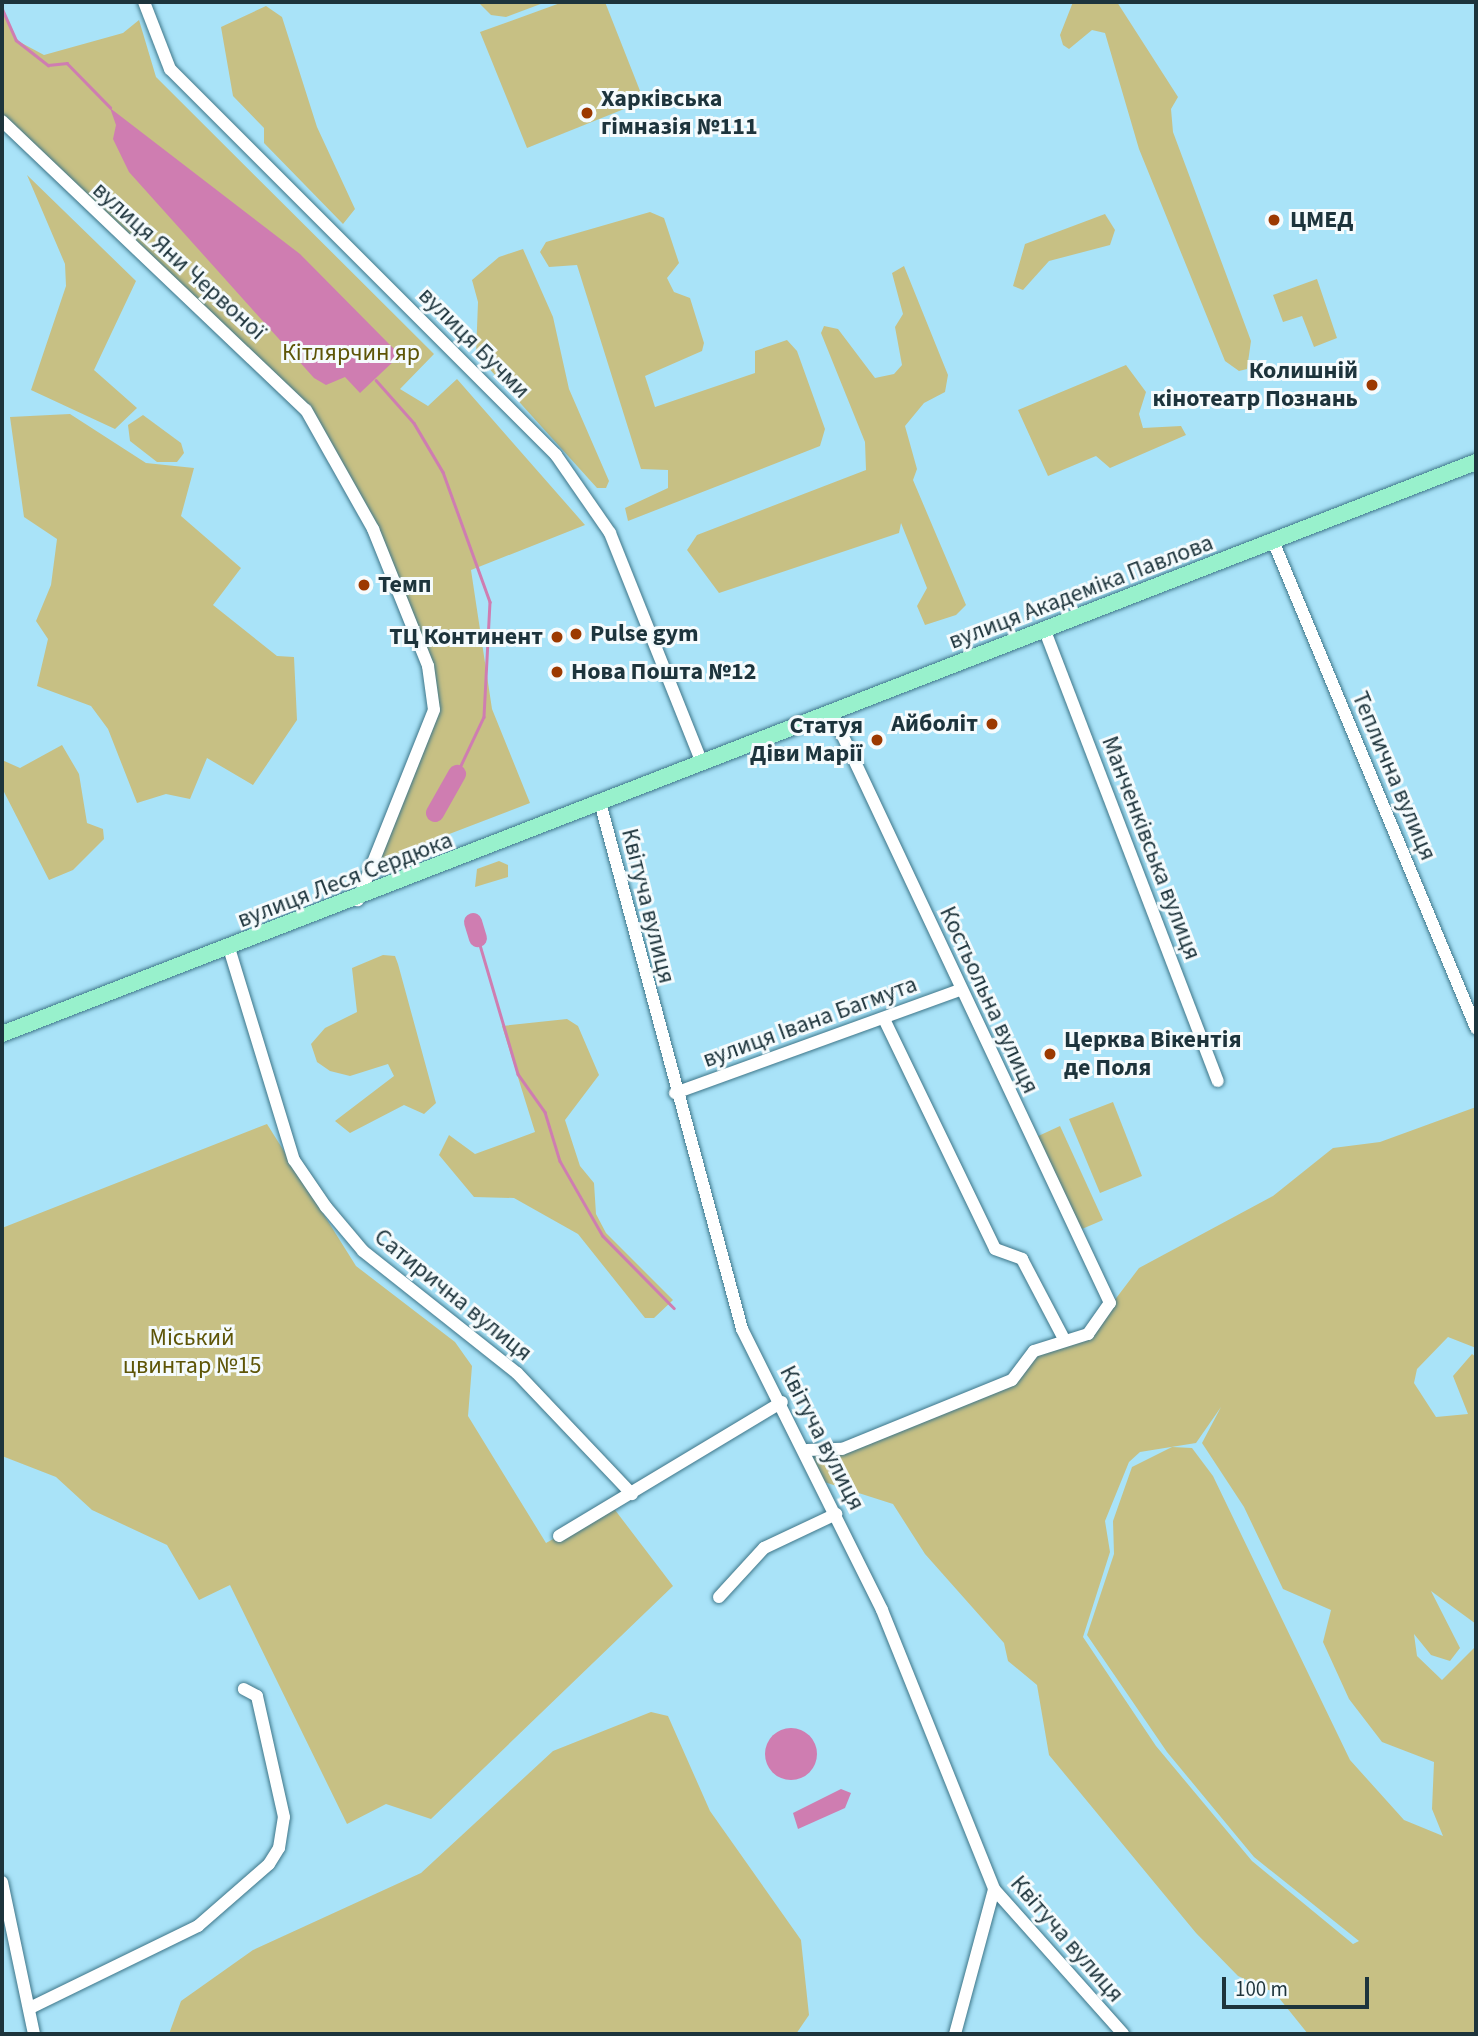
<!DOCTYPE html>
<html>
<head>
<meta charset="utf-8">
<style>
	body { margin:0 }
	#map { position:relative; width:1478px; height:2036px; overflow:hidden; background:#a9e3f8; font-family:"Source Sans 3",sans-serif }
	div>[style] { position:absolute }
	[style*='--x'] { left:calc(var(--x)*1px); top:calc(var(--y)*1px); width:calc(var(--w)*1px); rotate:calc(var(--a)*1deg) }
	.green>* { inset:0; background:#c7c084 }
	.water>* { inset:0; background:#cf7db1 }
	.round { border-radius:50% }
	.stream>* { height:2.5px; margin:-1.25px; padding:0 1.25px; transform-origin:1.25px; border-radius:1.25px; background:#cf7db1 }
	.river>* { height:18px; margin:-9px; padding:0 9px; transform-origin:9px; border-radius:9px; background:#cf7db1 }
	.roads { filter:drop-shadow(0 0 2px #3e7689) drop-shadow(0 0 2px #3e7689) }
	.minor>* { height:12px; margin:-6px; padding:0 6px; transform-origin:6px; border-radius:6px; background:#fff }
	.major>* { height:16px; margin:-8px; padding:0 8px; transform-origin:8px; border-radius:8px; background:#98f1cc }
	.dots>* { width:19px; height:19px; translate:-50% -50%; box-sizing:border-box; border:4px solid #f5fbfd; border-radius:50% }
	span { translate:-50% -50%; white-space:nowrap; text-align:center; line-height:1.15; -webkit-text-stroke:6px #f5fbfd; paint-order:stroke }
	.poi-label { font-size:24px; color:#1d343c; font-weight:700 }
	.left { translate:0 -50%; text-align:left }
	.right { translate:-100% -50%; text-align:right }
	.street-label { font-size:24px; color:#1d343c }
	.park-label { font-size:24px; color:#5e5507 }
	.frame { position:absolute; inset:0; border:4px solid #1d343c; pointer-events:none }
	.scale { position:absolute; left:1222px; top:1977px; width:147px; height:32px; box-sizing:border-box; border:4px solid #1d343c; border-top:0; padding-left:9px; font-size:21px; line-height:24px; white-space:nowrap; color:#1d343c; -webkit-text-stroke:5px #f5fbfd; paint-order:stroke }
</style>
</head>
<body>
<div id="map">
	<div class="green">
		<div style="clip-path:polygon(478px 2px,546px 2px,506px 17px,491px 15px)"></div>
		<div style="clip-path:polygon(563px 2px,605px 2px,644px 101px,527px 148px,480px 32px)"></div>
		<div style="clip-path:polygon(1073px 2px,1117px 2px,1178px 97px,1171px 109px,1173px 132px,1251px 341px,1247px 369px,1239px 371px,1225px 361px,1139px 149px,1105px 33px,1092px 30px,1069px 49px,1063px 45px,1060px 35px)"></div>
		<div style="clip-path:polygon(266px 6px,282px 17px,317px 127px,355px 209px,343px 224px,264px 143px,264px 128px,233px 96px,221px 27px)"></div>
		<div style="clip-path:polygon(2px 9px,16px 40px,44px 55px,123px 33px,139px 20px,156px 77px,434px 354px,400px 389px,428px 406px,457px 379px,585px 525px,471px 570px,492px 709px,530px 803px,371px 864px,434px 710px,400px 591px,318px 428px,2px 121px)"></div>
		<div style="clip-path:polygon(27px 175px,136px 281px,94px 370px,137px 408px,115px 429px,31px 390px,66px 286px,65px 264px)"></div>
		<div style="clip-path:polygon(650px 212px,664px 218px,679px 263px,667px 278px,674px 292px,690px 298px,704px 343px,702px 351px,645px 376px,655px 407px,755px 373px,755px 351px,787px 340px,797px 351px,825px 429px,820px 446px,628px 521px,625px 508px,668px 488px,668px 470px,641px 469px,577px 265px,549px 267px,540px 252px,546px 242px)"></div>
		<div style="clip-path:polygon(1105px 214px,1115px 230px,1110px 245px,1049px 261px,1023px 290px,1013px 286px,1025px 244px)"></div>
		<div style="clip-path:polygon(523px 249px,553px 317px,569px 389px,609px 481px,606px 488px,597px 488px,476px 354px,478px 302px,472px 280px,499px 257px)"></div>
		<div style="clip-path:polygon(904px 266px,948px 375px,945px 392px,924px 403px,905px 426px,917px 469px,913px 480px,966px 605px,956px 615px,925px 625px,917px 606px,927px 588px,901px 523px,899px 533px,719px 593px,687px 550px,697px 535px,866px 470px,865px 442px,821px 333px,824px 326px,838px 329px,875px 378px,894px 374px,902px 365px,895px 327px,903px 314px,892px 273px)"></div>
		<div style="clip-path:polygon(1317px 279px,1337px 338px,1314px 347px,1302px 316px,1283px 322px,1273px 295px)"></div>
		<div style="clip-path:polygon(1126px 365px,1146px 392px,1139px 414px,1143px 428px,1181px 426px,1186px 435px,1110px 468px,1096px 456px,1048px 476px,1018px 410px)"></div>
		<div style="clip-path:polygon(70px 414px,146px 463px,194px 468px,181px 516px,241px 568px,213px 605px,277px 656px,294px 657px,297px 720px,253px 785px,207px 758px,190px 799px,166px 794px,137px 803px,108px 729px,91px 706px,37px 686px,48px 639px,36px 621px,51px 585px,57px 539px,24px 517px,10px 417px)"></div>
		<div style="clip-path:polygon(143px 415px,181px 443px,184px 453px,177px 462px,157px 462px,130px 441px,128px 425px)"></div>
		<div style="clip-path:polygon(62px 745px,79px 774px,87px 823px,103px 829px,104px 839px,73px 870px,49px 880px,2px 788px,2px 760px,20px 768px)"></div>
		<div style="clip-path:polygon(499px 861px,508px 865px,508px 877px,475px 887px,477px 869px)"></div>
		<div style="clip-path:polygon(383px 955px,395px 956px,398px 964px,436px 1103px,424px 1114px,404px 1105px,350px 1133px,335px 1121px,394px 1076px,388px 1064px,350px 1076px,330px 1071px,317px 1062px,311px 1044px,325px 1028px,357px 1012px,352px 968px)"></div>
		<div style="clip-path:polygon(567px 1019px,578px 1026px,599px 1075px,565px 1120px,580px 1166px,594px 1183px,596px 1214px,606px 1233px,673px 1300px,654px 1318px,645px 1318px,578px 1234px,514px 1198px,474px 1197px,439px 1155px,449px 1135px,475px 1154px,535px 1132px,502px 1026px)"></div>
		<div style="clip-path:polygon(1113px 1102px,1142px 1176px,1100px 1193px,1069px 1119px)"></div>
		<div style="clip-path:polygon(evenodd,1476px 1107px,1476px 1348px,1448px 1337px,1417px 1369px,1414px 1383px,1436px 1417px,1468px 1414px,1453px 1376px,1472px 1354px,1476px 1357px,1476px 1624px,1431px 1591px,1460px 1648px,1450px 1661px,1431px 1655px,1414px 1634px,1417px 1656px,1442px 1680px,1476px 1646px,1476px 2034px,1308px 2034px,1275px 1993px,1238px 1976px,1196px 1933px,1049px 1755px,1037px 1685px,1008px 1661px,1004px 1643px,925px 1554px,893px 1504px,821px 1481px,807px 1450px,842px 1449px,1012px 1380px,1025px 1360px,1089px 1334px,1139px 1268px,1273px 1196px,1333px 1148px,1380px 1142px,1476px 1107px,1221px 1407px,1202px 1443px,1244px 1507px,1283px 1589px,1331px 1610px,1323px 1642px,1349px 1699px,1382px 1742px,1434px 1762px,1432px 1809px,1443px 1836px,1404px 1820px,1350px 1760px,1213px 1476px,1192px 1448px,1172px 1447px,1132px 1467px,1113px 1521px,1114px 1554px,1087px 1635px,1167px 1752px,1254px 1857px,1359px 1941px,1353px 1944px,1252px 1861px,1156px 1746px,1083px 1637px,1110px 1552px,1105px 1521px,1129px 1462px,1140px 1452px,1196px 1443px,1221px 1407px)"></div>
		<div style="clip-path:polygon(267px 1124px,356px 1266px,455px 1342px,472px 1366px,468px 1416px,546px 1543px,612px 1506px,673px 1586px,431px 1819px,386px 1804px,347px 1824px,230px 1585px,199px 1600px,167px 1545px,92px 1510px,56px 1477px,2px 1456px,2px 1228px)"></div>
		<div style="clip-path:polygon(1060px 1126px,1103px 1220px,1082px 1229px,1034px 1138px)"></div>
		<div style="clip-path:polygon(651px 1712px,668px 1716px,710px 1811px,801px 1940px,809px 2015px,796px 2034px,169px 2034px,181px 2001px,253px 1950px,421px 1873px,553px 1751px)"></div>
	</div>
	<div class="water">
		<div style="clip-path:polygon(110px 108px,300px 254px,395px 350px,396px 359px,360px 393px,345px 377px,326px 385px,314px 378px,129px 172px,113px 139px,116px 125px)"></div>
		<div class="round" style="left:765px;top:1728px;width:52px;height:52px"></div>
		<div style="clip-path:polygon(841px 1789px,851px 1793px,845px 1808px,798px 1829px,793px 1813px)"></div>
	</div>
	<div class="stream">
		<div style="--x:2;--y:8;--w:35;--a:66"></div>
		<div style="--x:16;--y:40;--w:41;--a:38"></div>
		<div style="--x:48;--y:65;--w:19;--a:-6"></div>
		<div style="--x:67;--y:63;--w:62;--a:45.7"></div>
		<div style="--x:376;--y:380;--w:57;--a:48.5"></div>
		<div style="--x:414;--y:423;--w:57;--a:59.4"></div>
		<div style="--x:443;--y:472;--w:138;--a:70.1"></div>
		<div style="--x:490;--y:602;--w:115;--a:93"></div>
		<div style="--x:484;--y:717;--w:63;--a:115.3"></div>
		<div style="--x:478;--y:938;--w:142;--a:73.6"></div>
		<div style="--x:518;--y:1074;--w:47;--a:54.6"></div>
		<div style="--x:545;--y:1112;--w:51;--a:73"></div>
		<div style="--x:560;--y:1161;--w:86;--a:60.2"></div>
		<div style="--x:603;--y:1236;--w:101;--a:45.4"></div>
	</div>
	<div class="river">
		<div style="--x:435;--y:813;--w:45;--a:-60.6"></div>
		<div style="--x:473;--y:922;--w:17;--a:73"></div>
	</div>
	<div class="roads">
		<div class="minor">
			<div style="--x:144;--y:2;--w:72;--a:68.8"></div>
			<div style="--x:170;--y:69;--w:546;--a:45"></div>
			<div style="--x:556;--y:455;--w:95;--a:55.3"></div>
			<div style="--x:610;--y:533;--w:248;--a:68.2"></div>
			<div style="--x:2;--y:121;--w:419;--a:43.6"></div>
			<div style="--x:306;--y:410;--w:137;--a:60.6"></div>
			<div style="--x:373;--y:529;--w:148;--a:68.1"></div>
			<div style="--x:428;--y:666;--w:44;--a:82.2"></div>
			<div style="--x:434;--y:710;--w:205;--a:111.8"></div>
			<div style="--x:1273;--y:541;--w:528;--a:67.37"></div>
			<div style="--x:1045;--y:631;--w:482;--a:69"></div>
			<div style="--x:601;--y:806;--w:542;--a:74.91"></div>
			<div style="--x:742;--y:1329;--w:314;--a:63.5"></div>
			<div style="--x:882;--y:1610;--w:301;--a:68.1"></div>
			<div style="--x:994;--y:1889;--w:194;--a:48.3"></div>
			<div style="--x:229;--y:948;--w:222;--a:73"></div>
			<div style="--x:294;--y:1160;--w:57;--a:55.8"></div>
			<div style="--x:326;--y:1207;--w:57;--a:49.9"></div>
			<div style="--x:363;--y:1251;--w:196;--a:38.4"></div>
			<div style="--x:517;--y:1373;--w:167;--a:46.5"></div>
			<div style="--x:884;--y:1019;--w:255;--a:64.2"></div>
			<div style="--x:995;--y:1249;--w:29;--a:20"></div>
			<div style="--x:1022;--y:1259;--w:88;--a:62.3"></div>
			<div style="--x:675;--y:1093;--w:303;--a:-19.9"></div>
			<div style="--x:807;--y:1450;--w:35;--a:-2"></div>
			<div style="--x:842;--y:1449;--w:183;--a:-22.1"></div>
			<div style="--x:1012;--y:1380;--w:36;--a:-53"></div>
			<div style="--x:1034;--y:1351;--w:57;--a:-17.5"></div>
			<div style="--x:1088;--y:1334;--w:38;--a:-55"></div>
			<div style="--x:1110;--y:1303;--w:652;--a:-115.23"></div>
			<div style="--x:559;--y:1536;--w:260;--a:-31"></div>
			<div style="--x:719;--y:1597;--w:67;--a:-47.4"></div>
			<div style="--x:764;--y:1548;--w:80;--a:-25.3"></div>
			<div style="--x:2;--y:1882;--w:155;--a:78.1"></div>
			<div style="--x:32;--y:2007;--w:185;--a:-26"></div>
			<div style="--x:198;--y:1926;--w:94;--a:-41.1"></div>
			<div style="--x:269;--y:1864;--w:19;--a:-58"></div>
			<div style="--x:279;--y:1848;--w:31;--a:-81"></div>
			<div style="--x:284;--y:1817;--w:124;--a:-102.6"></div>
			<div style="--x:257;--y:1696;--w:15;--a:-152"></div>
			<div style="--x:955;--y:2034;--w:150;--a:-74.9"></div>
		</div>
		<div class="major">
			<div style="--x:2;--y:1034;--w:1581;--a:-21.21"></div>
		</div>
	</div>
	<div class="dots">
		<div style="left:587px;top:113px;background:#9c3900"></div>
		<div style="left:1274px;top:220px;background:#9c3900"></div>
		<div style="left:1372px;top:385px;background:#9c3900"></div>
		<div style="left:364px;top:585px;background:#9c3900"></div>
		<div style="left:576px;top:634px;background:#9c3900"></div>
		<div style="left:557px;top:637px;background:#9c3900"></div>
		<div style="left:557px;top:672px;background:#9c3900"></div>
		<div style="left:992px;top:724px;background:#9c3900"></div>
		<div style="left:877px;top:740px;background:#9c3900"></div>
		<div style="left:1050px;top:1054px;background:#9c3900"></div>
	</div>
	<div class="poi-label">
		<span class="left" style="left:601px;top:113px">Харківська<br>гімназія №111</span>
		<span class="left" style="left:1290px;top:220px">ЦМЕД</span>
		<span class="right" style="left:1358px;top:385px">Колишній<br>кінотеатр Познань</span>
		<span class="left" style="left:378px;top:585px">Темп</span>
		<span class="left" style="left:590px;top:634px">Pulse gym</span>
		<span class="right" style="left:543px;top:637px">ТЦ Континент</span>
		<span class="left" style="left:571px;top:672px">Нова Пошта №12</span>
		<span class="right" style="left:978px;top:724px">Айболіт</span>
		<span class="right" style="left:863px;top:740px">Статуя<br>Діви Марії</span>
		<span class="left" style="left:1064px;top:1054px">Церква Вікентія<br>де Поля</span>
	</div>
	<div class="street-label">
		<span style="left:179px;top:261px;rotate:42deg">вулиця Яни Червоної</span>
		<span style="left:474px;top:343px;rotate:45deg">вулиця Бучми</span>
		<span style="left:1081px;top:592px;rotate:-21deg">вулиця Академіка Павлова</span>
		<span style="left:1394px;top:776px;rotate:67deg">Теплична вулиця</span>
		<span style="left:1151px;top:848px;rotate:69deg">Манченківська вулиця</span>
		<span style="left:345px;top:880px;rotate:-21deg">вулиця Леся Сердюка</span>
		<span style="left:648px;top:906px;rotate:76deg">Квітуча вулиця</span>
		<span style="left:989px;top:1000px;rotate:65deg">Костьольна вулиця</span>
		<span style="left:810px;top:1022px;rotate:-20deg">вулиця Івана Багмута</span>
		<span style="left:453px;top:1295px;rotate:39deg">Сатирична вулиця</span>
		<span style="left:822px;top:1438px;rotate:63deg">Квітуча вулиця</span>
		<span style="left:1067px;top:1939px;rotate:49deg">Квітуча вулиця</span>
	</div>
	<div class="park-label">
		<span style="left:351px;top:353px">Кітлярчин яр</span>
		<span style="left:192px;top:1352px">Міський<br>цвинтар №15</span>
	</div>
	<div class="frame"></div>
	<div class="scale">100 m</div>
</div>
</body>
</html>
